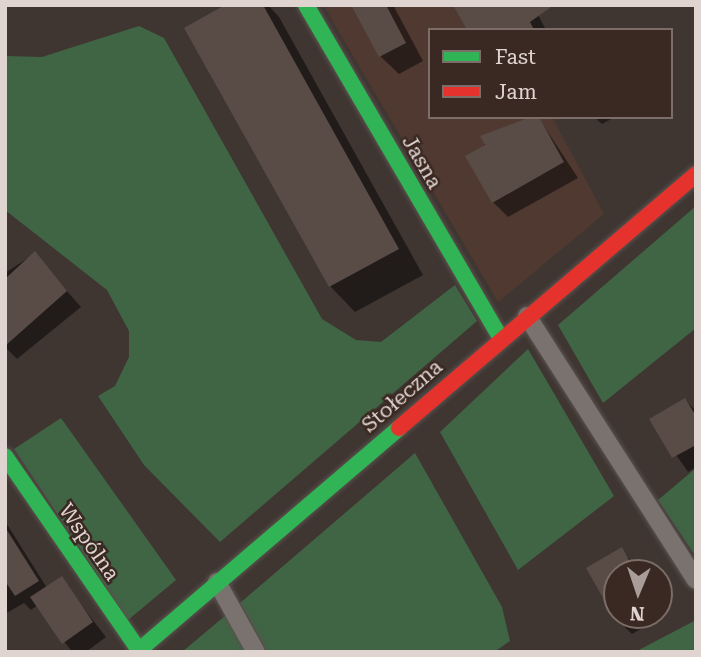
<!DOCTYPE html>
<html>
<head>
<meta charset="utf-8">
<style>
	body { margin:0 }
	#map { position:relative; width:701px; height:657px; overflow:hidden; background:#3f3632; font-family:"Roboto Serif",serif }
	div>[style] { position:absolute }
	[style*='--x'] { left:calc(var(--x)*1px); top:calc(var(--y)*1px); width:calc(var(--w)*1px); rotate:calc(var(--a)*1deg) }
	.built>* { inset:0; background:#503931 }
	.green>* { inset:0; background:#406545 }
	.shadow>* { inset:0; background:#0007 }
	.building>* { inset:0; background:#594b45 }
	.roads { filter:drop-shadow(0 0 2px #5a524e) drop-shadow(0 0 2px #5a524e) }
	.lane>* { height:18px; margin:-9px; padding:0 9px; transform-origin:9px; border-radius:9px; background:#7a726e }
	.fast>* { height:16px; margin:-8px; padding:0 8px; transform-origin:8px; border-radius:8px; background:#30b455 }
	.jam>* { height:16px; margin:-8px; padding:0 8px; transform-origin:8px; border-radius:8px; background:#e5322d }
	span { translate:-50% -50%; white-space:nowrap; text-align:center; line-height:1.15; -webkit-text-stroke:5px #3a2922; paint-order:stroke }
	.street-label { font-size:21px; color:#e0d4d0 }
	.frame { position:absolute; inset:0; border:7px solid #e0d4d0; pointer-events:none }
	.legend { position:absolute; left:428px; top:28px; width:245px; height:91px; box-sizing:border-box; background:#3a2922; border:2px solid #7c6d68; margin:0; padding:9px 12px; list-style:none; font-size:21px; color:#e0d4d0 }
	.legend li { display:flex; align-items:center; gap:14px; height:35px }
	.legend b { width:35px; border:2px solid #7c6d68 }
	.north { position:absolute; left:603px; top:559px; width:70px; height:70px; box-sizing:border-box; background:#3a2922; border:2px solid #7c6d68; border-radius:50%; rotate:182deg; font-size:19px; font-weight:700; line-height:28px; text-align:center; color:#e0d4d0 }
	.north::after { content:''; display:block; margin:auto; width:24px; height:32px; background:#a89d99; clip-path:polygon(50% 0,100% 100%,50% 72%,0 100%) }
</style>
</head>
<body>
<div id="map">
	<div class="built">
		<div style="clip-path:polygon(323px 5px,490px 5px,504px 30px,430px 30px,430px 117px,552px 117px,604px 214px,498px 302px)"></div>
	</div>
	<div class="green">
		<div style="clip-path:polygon(139px 26px,164px 38px,322px 319px,356px 340px,381px 342px,455px 285px,477px 321px,220px 542px,144px 465px,98px 396px,115px 386px,129px 357px,129px 331px,107px 290px,5px 210px,5px 56px,42px 57px)"></div>
		<div style="clip-path:polygon(696px 206px,696px 328px,603px 403px,558px 325px)"></div>
		<div style="clip-path:polygon(528px 349px,614px 496px,518px 570px,440px 432px)"></div>
		<div style="clip-path:polygon(61px 418px,176px 580px,128px 620px,14px 449px)"></div>
		<div style="clip-path:polygon(415px 453px,502px 607px,510px 641px,494px 652px,267px 652px,240px 603px)"></div>
		<div style="clip-path:polygon(696px 468px,696px 557px,658px 500px)"></div>
		<div style="clip-path:polygon(226px 615px,247px 652px,182px 652px)"></div>
		<div style="clip-path:polygon(696px 620px,696px 652px,635px 652px)"></div>
	</div>
	<div class="shadow">
		<div style="clip-path:polygon(229px 5px,268px 5px,279px 17px,423px 275px,355px 312px,330px 286px)"></div>
		<div style="clip-path:polygon(353px 5px,393px 5px,423px 61px,399px 74px,380px 56px)"></div>
		<div style="clip-path:polygon(533px 5px,546px 30px,469px 30px)"></div>
		<div style="clip-path:polygon(538px 117px,578px 178px,508px 217px,493px 202px,483px 136px)"></div>
		<div style="clip-path:polygon(594px 117px,615px 117px,602px 124px)"></div>
		<div style="clip-path:polygon(34px 254px,81px 307px,17px 359px,5px 347px,5px 273px)"></div>
		<div style="clip-path:polygon(685px 400px,696px 411px,696px 467px,688px 472px,651px 419px)"></div>
		<div style="clip-path:polygon(5px 521px,47px 588px,61px 579px,106px 637px,86px 652px,72px 652px,38px 605px,31px 610px,24px 603px,5px 614px)"></div>
		<div style="clip-path:polygon(621px 549px,641px 573px,617px 573px,617px 615px,659px 615px,659px 605px,665px 615px,632px 634px,617px 620px,588px 568px)"></div>
	</div>
	<div class="building">
		<div style="clip-path:polygon(225px 5px,263px 5px,399px 249px,329px 287px,184px 28px)"></div>
		<div style="clip-path:polygon(351px 5px,386px 5px,406px 43px,379px 57px)"></div>
		<div style="clip-path:polygon(453px 5px,554px 5px,530px 22px,534px 30px,467px 30px)"></div>
		<div style="clip-path:polygon(531px 117px,539px 117px,564px 162px,492px 203px,465px 156px,485px 145px,480px 136px)"></div>
		<div style="clip-path:polygon(35px 251px,67px 291px,5px 346px,5px 279px)"></div>
		<div style="clip-path:polygon(685px 398px,696px 416px,696px 445px,672px 458px,649px 419px)"></div>
		<div style="clip-path:polygon(5px 527px,39px 581px,15px 596px,5px 581px)"></div>
		<div style="clip-path:polygon(622px 547px,636px 573px,617px 573px,617px 615px,626px 615px,616px 621px,586px 568px)"></div>
		<div style="clip-path:polygon(62px 576px,93px 622px,62px 644px,30px 597px)"></div>
	</div>
	<div class="roads">
		<div class="lane">
			<div style="--x:527;--y:316;--w:313;--a:57.4"></div>
			<div style="--x:217;--y:582;--w:80;--a:60.9"></div>
		</div>
		<div class="fast">
			<div style="--x:306;--y:5;--w:387;--a:59.7"></div>
			<div style="--x:5;--y:456;--w:236;--a:55.4"></div>
			<div style="--x:137;--y:652;--w:345;--a:-40.5"></div>
		</div>
		<div class="jam">
			<div style="--x:399;--y:428;--w:391;--a:-40.5"></div>
		</div>
	</div>
	<div class="street-label">
		<span style="left:422px;top:162px;rotate:60deg">Jasna</span>
		<span style="left:402px;top:396px;rotate:-41deg">Stołeczna</span>
		<span style="left:89px;top:542px;rotate:55deg">Wspólna</span>
	</div>
	<div class="frame"></div>
	<ul class="legend">
	<li><b style="height:9px;background:#30b455"></b>Fast</li>
	<li><b style="height:9px;background:#e5322d"></b>Jam</li>
	</ul>
	<div class="north">N</div>
</div>
</body>
</html>
